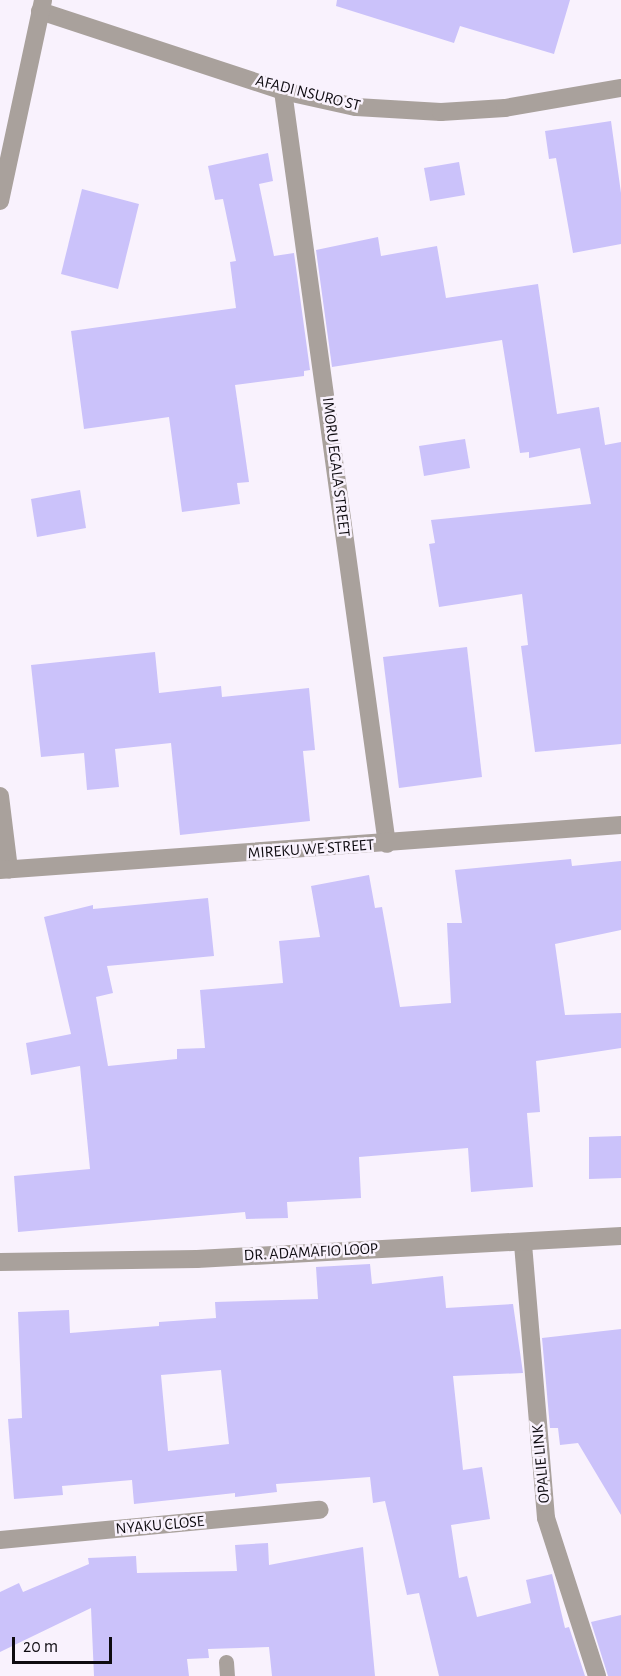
<!DOCTYPE html>
<html>
<head>
<meta charset="utf-8">
<style>
	body { margin:0 }
	#map { position:relative; width:621px; height:1676px; overflow:hidden; background:#f9f2fd; font-family:"Alegreya Sans",sans-serif }
	div>[style] { position:absolute }
	[style*='--x'] { left:calc(var(--x)*1px); top:calc(var(--y)*1px); width:calc(var(--w)*1px); rotate:calc(var(--a)*1deg) }
	.building>* { inset:0; background:#cbc2fa }
	.service>* { height:15px; margin:-7.5px; padding:0 7.5px; transform-origin:7.5px; border-radius:7.5px; background:#a9a19c }
	.minor>* { height:18px; margin:-9px; padding:0 9px; transform-origin:9px; border-radius:9px; background:#a9a19c }
	span { translate:-50% -50%; white-space:nowrap; text-align:center; line-height:1.15; -webkit-text-stroke:5px #f9f2fd; paint-order:stroke }
	.street-label { font-size:16px; color:#0e0b10 }
	.scale { position:absolute; left:12px; top:1637px; width:100px; height:27px; box-sizing:border-box; border:3px solid #0e0b10; border-top:0; padding-left:8px; font-size:18px; line-height:21px; white-space:nowrap; color:#0e0b10; -webkit-text-stroke:4px #f9f2fd; paint-order:stroke }
</style>
</head>
<body>
<div id="map">
	<div class="building">
		<div style="clip-path:polygon(337px 0,570px 0,554px 54px,460px 26px,454px 43px,336px 6px)"></div>
		<div style="clip-path:polygon(611px 121px,621px 193px,621px 244px,573px 253px,556px 158px,549px 159px,545px 131px)"></div>
		<div style="clip-path:polygon(268px 153px,273px 181px,259px 184px,274px 256px,294px 253px,310px 370px,304px 371px,304px 376px,235px 385px,249px 482px,237px 483px,240px 504px,182px 512px,169px 417px,84px 429px,71px 331px,236px 308px,230px 262px,236px 261px,223px 199px,215px 200px,208px 166px)"></div>
		<div style="clip-path:polygon(459px 162px,465px 195px,430px 201px,424px 168px)"></div>
		<div style="clip-path:polygon(82px 189px,139px 204px,118px 289px,61px 274px)"></div>
		<div style="clip-path:polygon(378px 237px,381px 256px,437px 246px,446px 298px,538px 284px,557px 414px,599px 407px,605px 445px,621px 442px,621px 744px,535px 752px,521px 646px,528px 645px,522px 594px,439px 607px,429px 544px,435px 543px,431px 520px,591px 504px,580px 448px,529px 458px,529px 452px,520px 453px,502px 340px,332px 367px,316px 250px)"></div>
		<div style="clip-path:polygon(465px 439px,470px 468px,424px 476px,419px 446px)"></div>
		<div style="clip-path:polygon(80px 490px,86px 528px,37px 537px,31px 499px)"></div>
		<div style="clip-path:polygon(467px 647px,482px 777px,399px 788px,383px 657px)"></div>
		<div style="clip-path:polygon(155px 652px,159px 693px,221px 686px,222px 697px,309px 688px,315px 750px,303px 751px,310px 821px,180px 835px,171px 743px,115px 749px,119px 787px,87px 790px,84px 753px,41px 757px,31px 665px)"></div>
		<div style="clip-path:polygon(571px 859px,572px 866px,621px 861px,621px 930px,555px 944px,565px 1015px,621px 1013px,621px 1048px,536px 1061px,540px 1112px,527px 1113px,533px 1187px,471px 1192px,468px 1148px,359px 1157px,361px 1198px,287px 1202px,288px 1218px,246px 1219px,245px 1212px,18px 1232px,14px 1176px,90px 1169px,80px 1066px,31px 1075px,26px 1043px,71px 1034px,44px 917px,93px 905px,93px 909px,208px 898px,214px 956px,107px 966px,113px 993px,96px 997px,108px 1066px,177px 1059px,177px 1049px,205px 1048px,200px 990px,283px 983px,279px 941px,320px 937px,311px 886px,369px 875px,375px 908px,382px 907px,400px 1007px,451px 1003px,447px 923px,462px 923px,455px 870px)"></div>
		<div style="clip-path:polygon(621px 1136px,621px 1178px,589px 1179px,589px 1137px)"></div>
		<div style="clip-path:polygon(evenodd,370px 1264px,372px 1284px,443px 1276px,446px 1308px,513px 1304px,523px 1373px,453px 1376px,463px 1470px,482px 1467px,490px 1519px,451px 1525px,459px 1578px,467px 1576px,477px 1617px,531px 1603px,526px 1580px,552px 1574px,565px 1628px,569px 1627px,585px 1676px,439px 1676px,419px 1593px,407px 1595px,385px 1501px,373px 1503px,370px 1477px,276px 1484px,277px 1492px,235px 1497px,235px 1493px,134px 1504px,132px 1480px,62px 1486px,63px 1495px,14px 1499px,8px 1419px,22px 1418px,18px 1312px,69px 1310px,70px 1333px,159px 1326px,159px 1322px,216px 1318px,215px 1302px,318px 1299px,316px 1267px,370px 1264px,221px 1370px,229px 1444px,168px 1451px,161px 1375px,221px 1370px)"></div>
		<div style="clip-path:polygon(621px 1329px,621px 1515px,578px 1443px,560px 1445px,558px 1428px,550px 1428px,542px 1338px)"></div>
		<div style="clip-path:polygon(268px 1543px,269px 1565px,363px 1547px,375px 1676px,272px 1676px,269px 1647px,208px 1649px,209px 1658px,187px 1659px,189px 1676px,94px 1676px,91px 1608px,0 1652px,0 1592px,19px 1583px,23px 1592px,89px 1564px,88px 1558px,136px 1556px,137px 1573px,237px 1571px,235px 1545px)"></div>
		<div style="clip-path:polygon(621px 1615px,621px 1676px,608px 1676px,591px 1622px)"></div>
	</div>
	<div class="service">
		<div style="--x:226;--y:1662;--w:14;--a:86"></div>
	</div>
	<div class="minor">
		<div style="--x:40;--y:11;--w:256;--a:18.2"></div>
		<div style="--x:283;--y:91;--w:75;--a:12.4"></div>
		<div style="--x:356;--y:107;--w:85;--a:3.4"></div>
		<div style="--x:441;--y:112;--w:64;--a:-3.6"></div>
		<div style="--x:505;--y:108;--w:118;--a:-9.8"></div>
		<div style="--x:283;--y:91;--w:760;--a:82.14"></div>
		<div style="--x:0;--y:201;--w:205;--a:-77.9"></div>
		<div style="--x:0;--y:796;--w:74;--a:83"></div>
		<div style="--x:0;--y:870;--w:623;--a:-4.14"></div>
		<div style="--x:523;--y:1244;--w:275;--a:85.2"></div>
		<div style="--x:546;--y:1518;--w:166;--a:72.1"></div>
		<div style="--x:0;--y:1262;--w:197;--a:-0.9"></div>
		<div style="--x:197;--y:1259;--w:425;--a:-3.1"></div>
		<div style="--x:0;--y:1540;--w:321;--a:-5.4"></div>
	</div>
	<div class="street-label">
		<span style="left:308px;top:93px;rotate:14deg">AFADI NSURO ST</span>
		<span style="left:336px;top:467px;rotate:83deg">IMORU EGALA STREET</span>
		<span style="left:311px;top:849px;rotate:-4deg">MIREKU WE STREET</span>
		<span style="left:311px;top:1252px;rotate:-3deg">DR. ADAMAFIO LOOP</span>
		<span style="left:541px;top:1464px;rotate:-95deg">OPALIE LINK</span>
		<span style="left:160px;top:1525px;rotate:-5deg">NYAKU CLOSE</span>
	</div>
	<div class="scale">20 m</div>
</div>
</body>
</html>
